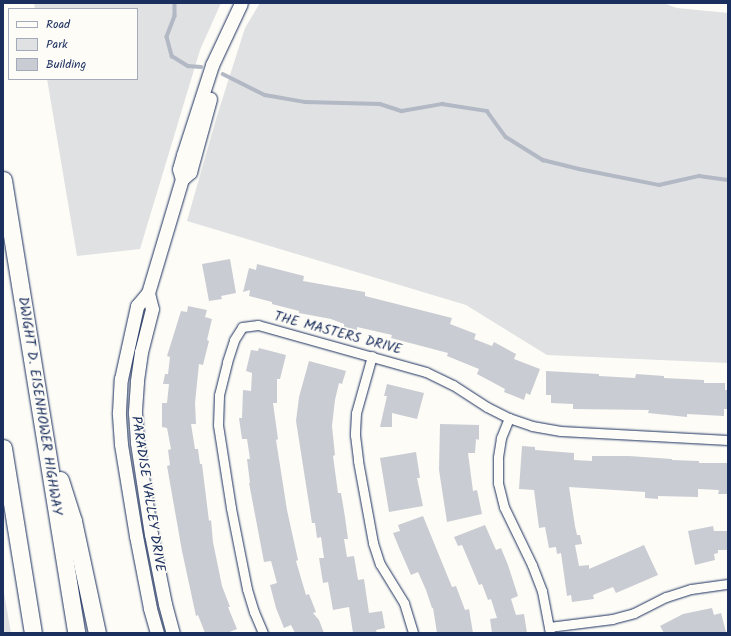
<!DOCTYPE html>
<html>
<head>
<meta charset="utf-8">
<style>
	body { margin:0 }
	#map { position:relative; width:731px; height:636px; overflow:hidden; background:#fdfcf7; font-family:Kalam,sans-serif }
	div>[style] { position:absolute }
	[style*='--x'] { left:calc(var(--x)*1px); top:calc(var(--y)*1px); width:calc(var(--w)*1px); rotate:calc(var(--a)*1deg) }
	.green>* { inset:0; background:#e0e1e3 }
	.stream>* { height:3.5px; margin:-1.75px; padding:0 1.75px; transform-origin:1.75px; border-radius:1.75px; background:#b3b8c5 }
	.building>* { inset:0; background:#c9ccd3 }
	.roads { filter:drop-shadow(0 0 1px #1b2f5e) drop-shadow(0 0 1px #1b2f5e) }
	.street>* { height:9px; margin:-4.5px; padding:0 4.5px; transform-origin:4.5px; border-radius:4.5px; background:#fdfcf7 }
	.secondary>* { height:13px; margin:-6.5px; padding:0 6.5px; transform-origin:6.5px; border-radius:6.5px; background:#fdfcf7 }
	.highway>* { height:17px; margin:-8.5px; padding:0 8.5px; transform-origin:8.5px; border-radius:8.5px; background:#fdfcf7 }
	span { translate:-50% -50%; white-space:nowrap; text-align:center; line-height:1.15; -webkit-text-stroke:3.5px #fdfcf7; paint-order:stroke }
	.street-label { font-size:14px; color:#1b2f5e }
	.frame { position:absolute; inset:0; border:4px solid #1b2f5e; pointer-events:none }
	.legend { position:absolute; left:8px; top:8px; width:130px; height:72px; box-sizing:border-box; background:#fdfcf7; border:1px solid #a3aaba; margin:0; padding:5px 7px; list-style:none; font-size:12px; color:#1b2f5e }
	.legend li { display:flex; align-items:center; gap:8px; height:20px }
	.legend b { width:20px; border:1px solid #a3aaba }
</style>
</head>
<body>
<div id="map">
	<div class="green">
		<div style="clip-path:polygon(34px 3px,221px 3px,200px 50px,140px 249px,77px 256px,47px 79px,137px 79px,137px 9px,35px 9px)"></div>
		<div style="clip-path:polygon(260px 3px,663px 3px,677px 8px,728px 13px,728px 363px,547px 355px,466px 305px,187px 221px,216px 119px,245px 28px)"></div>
		<div style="clip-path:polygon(3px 587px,11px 633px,3px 633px)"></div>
	</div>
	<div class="stream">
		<div style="--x:175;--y:3;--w:13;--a:90"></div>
		<div style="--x:175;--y:16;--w:22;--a:111"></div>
		<div style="--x:167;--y:37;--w:20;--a:75"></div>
		<div style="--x:172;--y:56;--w:19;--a:32"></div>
		<div style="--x:188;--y:66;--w:13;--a:4"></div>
		<div style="--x:223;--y:74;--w:47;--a:26.6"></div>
		<div style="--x:265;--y:95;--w:41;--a:9.9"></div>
		<div style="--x:305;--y:102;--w:75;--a:1.5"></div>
		<div style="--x:380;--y:104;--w:23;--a:18"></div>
		<div style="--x:402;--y:111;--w:41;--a:-9.9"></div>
		<div style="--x:442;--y:104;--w:46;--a:8.8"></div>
		<div style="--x:487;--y:111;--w:32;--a:54"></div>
		<div style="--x:506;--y:137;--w:44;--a:31.9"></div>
		<div style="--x:543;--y:160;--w:37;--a:14"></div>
		<div style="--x:579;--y:169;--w:82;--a:11.3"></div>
		<div style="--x:659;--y:185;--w:41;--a:-12.7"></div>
		<div style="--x:699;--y:176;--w:29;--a:8"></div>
	</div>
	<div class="building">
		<div style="clip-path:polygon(230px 259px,236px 293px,221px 296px,222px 299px,209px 301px,202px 264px)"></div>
		<div style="clip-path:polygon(257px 264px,304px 276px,303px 281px,365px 292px,365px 296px,452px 318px,450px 324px,476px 334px,474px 339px,492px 346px,494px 342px,516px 354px,514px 359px,540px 369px,530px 395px,526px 393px,524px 400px,504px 392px,505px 389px,477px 374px,479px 369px,447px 356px,448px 353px,391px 338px,392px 335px,357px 327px,357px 330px,344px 327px,344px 324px,331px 319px,299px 313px,299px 311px,272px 304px,272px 302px,249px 296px,250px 290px,243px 292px,249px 268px,256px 270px)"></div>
		<div style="clip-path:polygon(188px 306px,207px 310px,205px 317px,212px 319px,207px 340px,209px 341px,203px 365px,199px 364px,195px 403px,196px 424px,191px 424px,195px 449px,198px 449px,200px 464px,202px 464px,209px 521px,211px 520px,213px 542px,222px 586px,230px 607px,228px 607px,237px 629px,227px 633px,205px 633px,198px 615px,196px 616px,182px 551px,167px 466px,170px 465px,168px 450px,171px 449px,167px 428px,162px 427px,162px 403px,167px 403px,169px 384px,163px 384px,165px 374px,168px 374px,170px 357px,167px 356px,181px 311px,187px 312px)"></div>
		<div style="clip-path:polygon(259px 348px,286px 355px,280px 379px,277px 379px,277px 403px,273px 403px,278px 439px,276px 440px,287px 510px,298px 560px,296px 561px,306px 595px,309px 594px,316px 612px,313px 613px,319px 620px,324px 633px,295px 633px,291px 625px,284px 628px,276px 608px,270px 585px,277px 583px,271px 561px,264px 562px,249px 483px,250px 483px,247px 459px,250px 459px,247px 439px,242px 439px,239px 418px,242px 418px,243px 390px,251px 391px,252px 373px,246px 371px,251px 350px,258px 351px)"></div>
		<div style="clip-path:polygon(309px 361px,346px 371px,342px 384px,339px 383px,335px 400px,332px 426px,335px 455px,333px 456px,338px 493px,341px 493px,345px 517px,348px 539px,344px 539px,347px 557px,354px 556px,358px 580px,364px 579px,369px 613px,382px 611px,385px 628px,376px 630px,377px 633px,353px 633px,349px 607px,333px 610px,328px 582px,323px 583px,319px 558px,324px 558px,321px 537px,317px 538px,315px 523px,312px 523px,296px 421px,299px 397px)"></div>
		<div style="clip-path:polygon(546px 371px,599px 374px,599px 376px,635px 378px,636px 374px,664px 376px,664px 378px,704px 380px,704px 383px,725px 383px,725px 390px,728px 390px,728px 409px,724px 409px,724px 416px,687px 414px,687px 417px,648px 413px,649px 410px,573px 409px,573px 404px,551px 403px,551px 395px,546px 395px)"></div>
		<div style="clip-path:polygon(387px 384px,424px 393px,417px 419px,392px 413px,392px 427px,380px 427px,387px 396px,384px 396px)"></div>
		<div style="clip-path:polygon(440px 424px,479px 425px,479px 440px,476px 439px,475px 453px,468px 453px,473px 491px,477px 490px,482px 514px,447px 522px,439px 470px)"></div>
		<div style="clip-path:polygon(522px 446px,535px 447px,535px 450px,574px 453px,574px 460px,592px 461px,592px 456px,629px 456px,672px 459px,672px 460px,699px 461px,699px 463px,728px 463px,728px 494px,718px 494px,719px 490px,698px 489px,698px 497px,658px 496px,658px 499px,645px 498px,645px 492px,569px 487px,575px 526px,577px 535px,580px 535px,582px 544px,575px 545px,579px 566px,589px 565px,589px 569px,644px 545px,658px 575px,616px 593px,613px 587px,593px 595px,594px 599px,572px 602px,571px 595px,567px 596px,561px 553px,557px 554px,556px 547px,549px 548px,545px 527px,539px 528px,534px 490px,519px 489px)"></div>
		<div style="clip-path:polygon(416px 452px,420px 478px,417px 478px,423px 506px,389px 512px,380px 458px)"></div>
		<div style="clip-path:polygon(423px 516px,452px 587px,456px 586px,465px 610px,469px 609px,473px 633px,437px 633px,433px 608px,432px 608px,426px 590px,418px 572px,411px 575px,400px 550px,393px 533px,400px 531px,398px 525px)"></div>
		<div style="clip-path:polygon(485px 525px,496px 550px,501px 548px,508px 565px,518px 596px,511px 599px,516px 615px,524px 614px,527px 633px,492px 633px,490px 619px,497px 618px,491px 599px,488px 600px,482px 584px,479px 585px,462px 545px,458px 546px,454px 537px)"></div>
		<div style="clip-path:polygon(713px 526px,714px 531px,728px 531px,728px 550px,718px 550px,718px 553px,714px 554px,715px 560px,695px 565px,688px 531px)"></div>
		<div style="clip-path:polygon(712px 608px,714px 615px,721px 613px,726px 632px,664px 633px,660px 626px,683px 614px)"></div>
	</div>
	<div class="roads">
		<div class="street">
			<div style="--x:372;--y:356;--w:59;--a:105.7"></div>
			<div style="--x:356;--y:413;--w:22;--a:93"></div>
			<div style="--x:355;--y:435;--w:26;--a:83"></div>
			<div style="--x:358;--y:461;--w:83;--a:79.6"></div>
			<div style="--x:373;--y:543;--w:22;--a:72"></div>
			<div style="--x:380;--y:564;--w:46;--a:58.4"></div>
			<div style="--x:404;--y:603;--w:31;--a:73"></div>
			<div style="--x:509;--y:418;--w:22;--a:112"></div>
			<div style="--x:501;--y:438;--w:20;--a:99"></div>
			<div style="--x:498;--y:458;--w:25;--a:90"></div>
			<div style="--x:498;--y:483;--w:25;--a:76"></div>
			<div style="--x:504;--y:507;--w:64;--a:64.2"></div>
			<div style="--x:532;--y:565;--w:28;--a:69"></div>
			<div style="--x:542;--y:591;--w:43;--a:79.2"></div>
			<div style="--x:549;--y:627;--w:64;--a:-7.2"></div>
			<div style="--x:612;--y:619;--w:23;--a:-15"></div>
			<div style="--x:634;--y:613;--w:36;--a:-27"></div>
			<div style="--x:666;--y:597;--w:26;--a:-18"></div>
			<div style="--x:691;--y:589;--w:37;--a:-8"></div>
			<div style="--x:263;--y:633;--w:23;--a:-113"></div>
			<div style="--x:254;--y:612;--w:24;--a:-107"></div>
			<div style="--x:247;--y:589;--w:83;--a:-101.2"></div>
			<div style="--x:231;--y:508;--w:84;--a:-98.9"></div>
			<div style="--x:218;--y:425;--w:30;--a:-88"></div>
			<div style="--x:219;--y:395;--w:34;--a:-76"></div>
			<div style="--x:227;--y:362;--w:23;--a:-72"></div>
			<div style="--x:234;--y:340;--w:15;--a:-58"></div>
			<div style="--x:242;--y:327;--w:16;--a:-7"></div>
			<div style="--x:258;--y:325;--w:174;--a:15.6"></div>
			<div style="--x:426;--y:372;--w:30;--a:26"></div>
			<div style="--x:453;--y:385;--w:40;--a:32.9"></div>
			<div style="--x:487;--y:407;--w:25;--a:27"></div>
			<div style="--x:509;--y:418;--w:24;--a:19"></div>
			<div style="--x:532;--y:426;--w:29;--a:10"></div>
			<div style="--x:561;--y:431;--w:167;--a:3.1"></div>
		</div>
		<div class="secondary">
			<div style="--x:182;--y:179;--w:11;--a:-41"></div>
			<div style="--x:190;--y:172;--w:76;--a:-74.7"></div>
			<div style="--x:148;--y:293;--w:16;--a:76"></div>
			<div style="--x:152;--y:309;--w:44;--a:104.3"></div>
			<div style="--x:141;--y:352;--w:30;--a:98"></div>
			<div style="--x:137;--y:382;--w:31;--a:94"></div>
			<div style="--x:135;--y:413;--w:30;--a:86"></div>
			<div style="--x:137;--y:443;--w:92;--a:81.3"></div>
			<div style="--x:151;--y:534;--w:71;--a:78.7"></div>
			<div style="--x:165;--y:604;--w:30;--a:75"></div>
			<div style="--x:157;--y:633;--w:26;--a:-106"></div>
			<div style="--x:150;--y:608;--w:73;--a:-101"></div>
			<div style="--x:136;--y:536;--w:93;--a:-99.3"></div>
			<div style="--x:121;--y:444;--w:32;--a:-94"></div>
			<div style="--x:119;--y:412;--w:33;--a:-87"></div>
			<div style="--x:121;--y:379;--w:75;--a:-77.6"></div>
			<div style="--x:137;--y:306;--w:17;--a:-50"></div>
			<div style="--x:148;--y:293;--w:119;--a:-73.4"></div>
			<div style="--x:182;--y:179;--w:10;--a:-107"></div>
			<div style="--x:179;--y:169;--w:15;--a:-74"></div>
			<div style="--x:183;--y:155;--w:95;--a:-72.1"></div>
			<div style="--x:212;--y:65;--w:68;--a:-64.9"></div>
		</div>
		<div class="highway">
			<div style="--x:3;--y:180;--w:459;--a:80.8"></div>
			<div style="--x:3;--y:448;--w:187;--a:80.8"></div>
			<div style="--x:60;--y:480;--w:43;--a:72.4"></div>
			<div style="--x:73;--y:521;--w:115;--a:77.9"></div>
		</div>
	</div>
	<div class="street-label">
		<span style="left:338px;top:333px;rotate:15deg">THE MASTERS DRIVE</span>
		<span style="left:40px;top:406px;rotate:81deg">DWIGHT D. EISENHOWER HIGHWAY</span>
		<span style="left:148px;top:494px;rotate:81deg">PARADISE VALLEY DRIVE</span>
	</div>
	<div class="frame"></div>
	<ul class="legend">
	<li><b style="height:5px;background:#fdfcf7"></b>Road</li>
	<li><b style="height:11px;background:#e0e1e3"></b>Park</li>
	<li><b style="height:11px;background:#c9ccd3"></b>Building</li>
	</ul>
</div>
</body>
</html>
